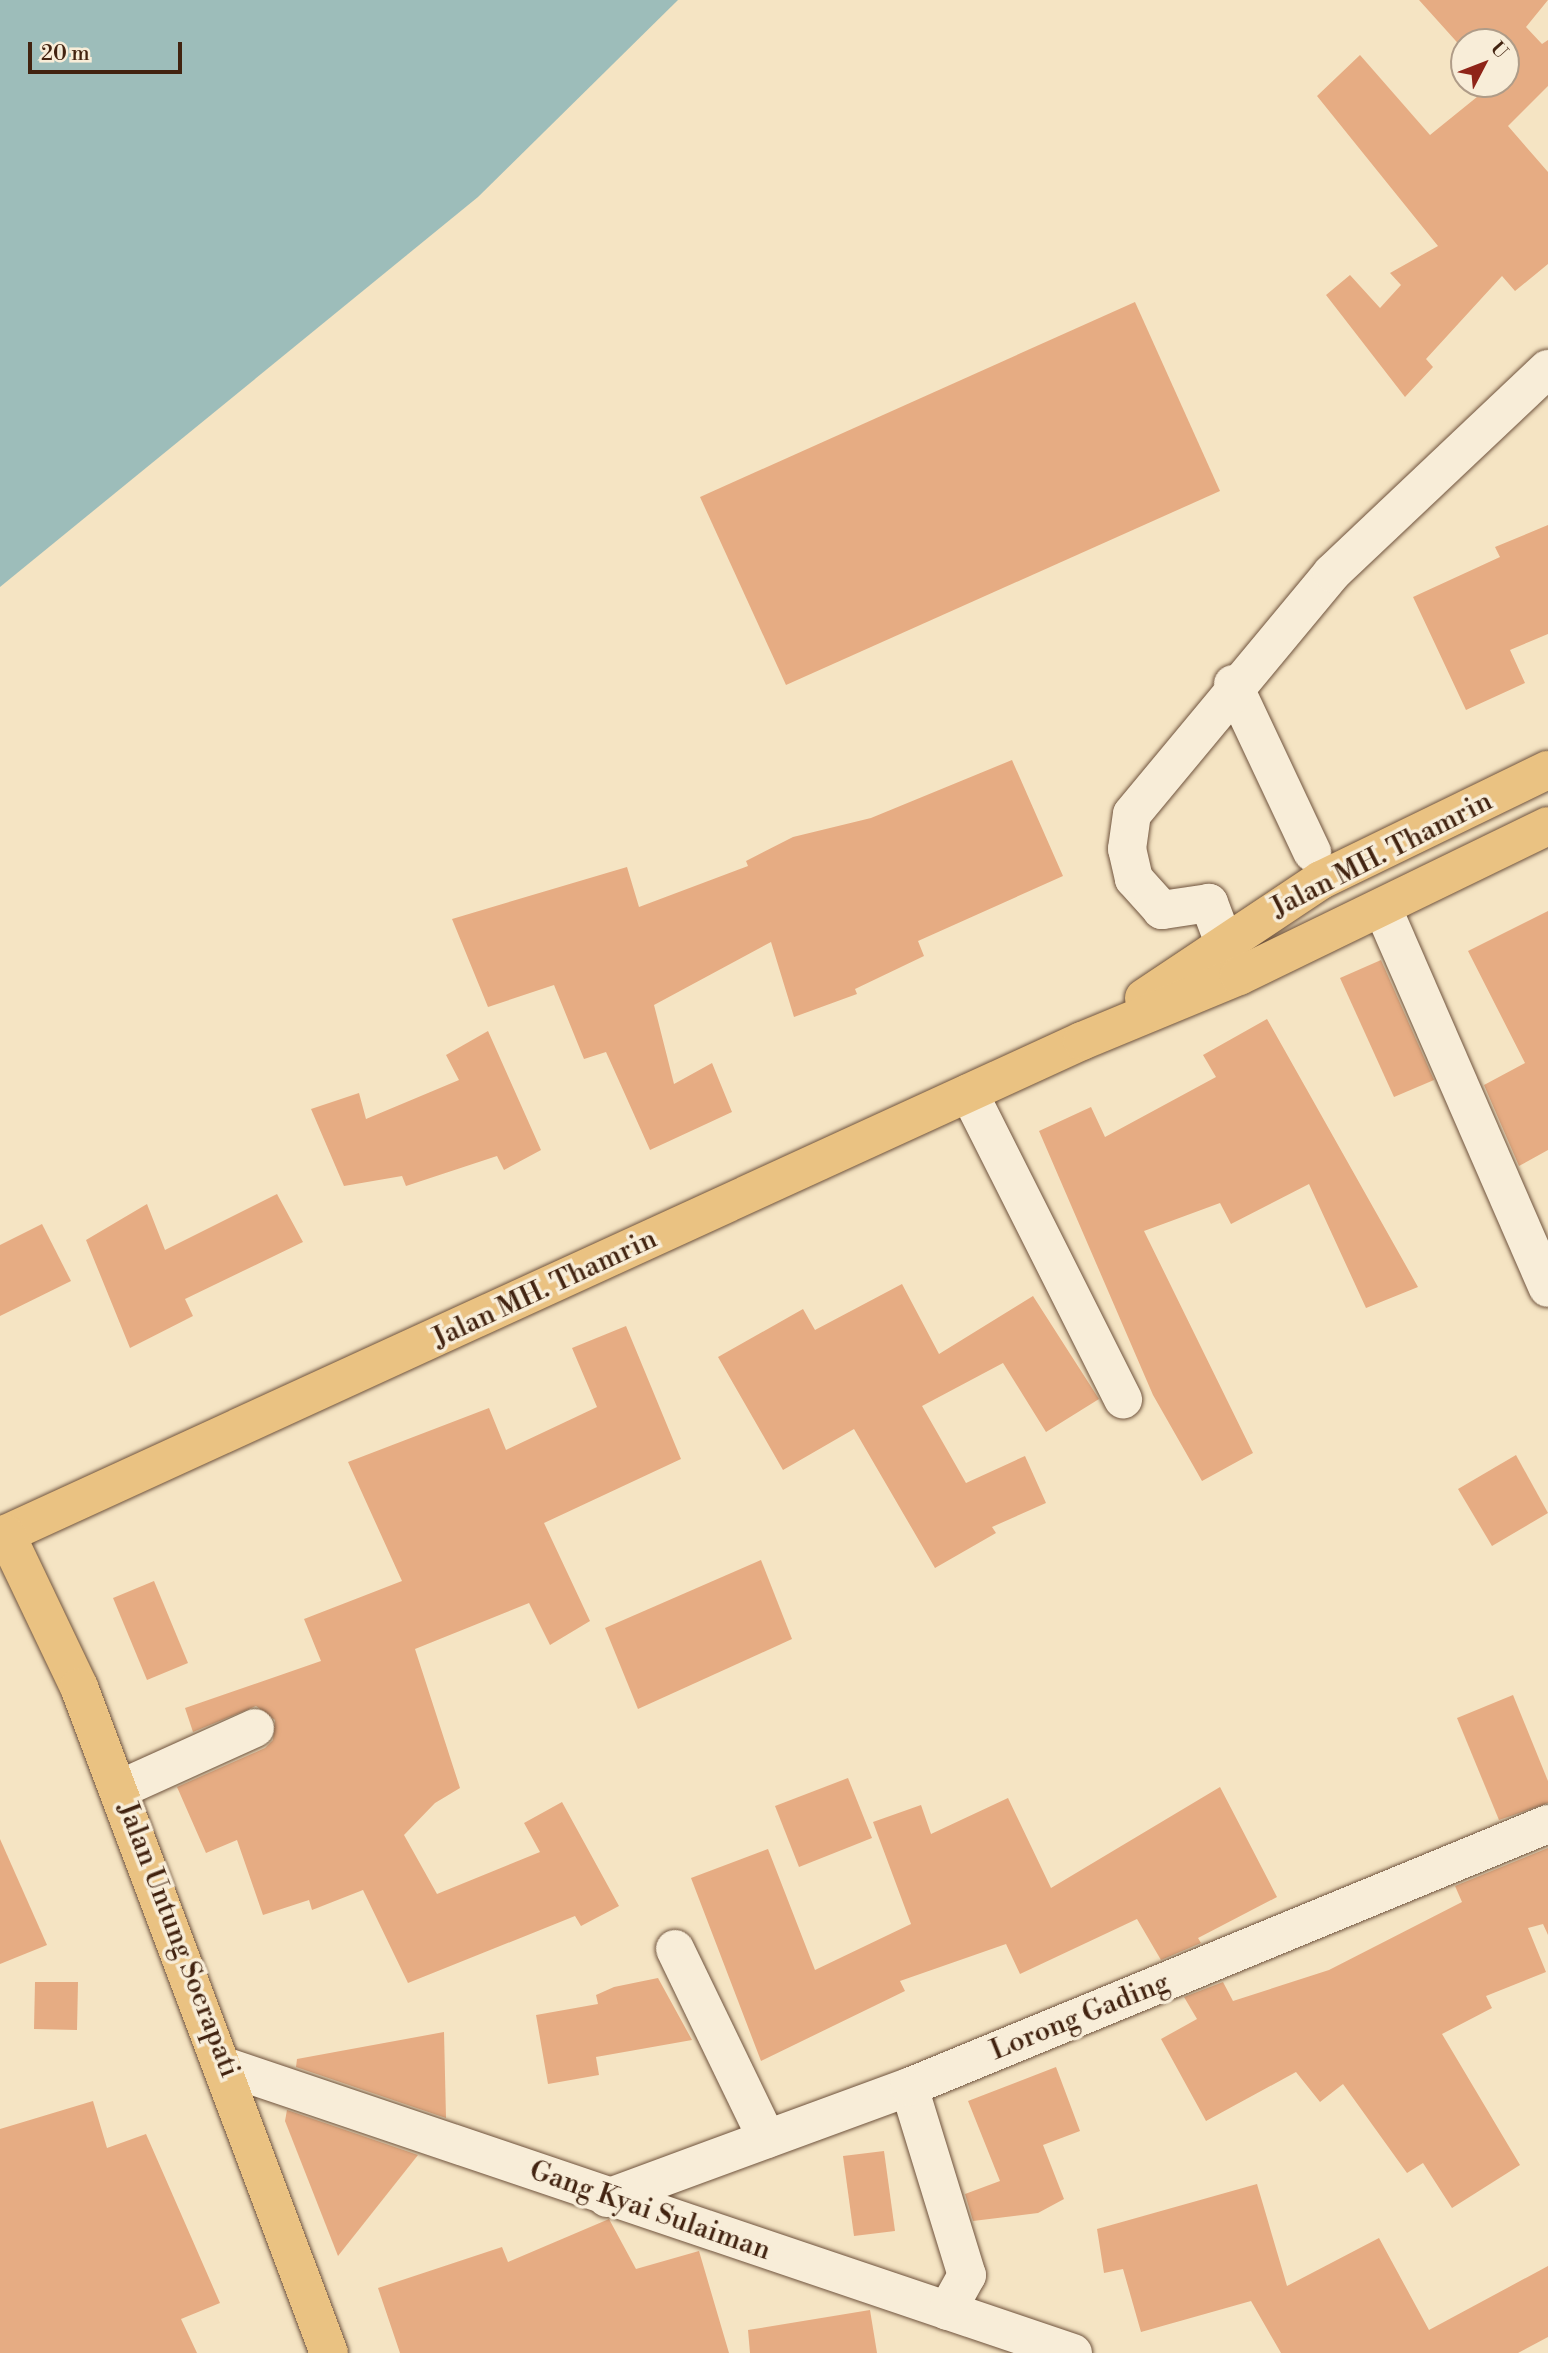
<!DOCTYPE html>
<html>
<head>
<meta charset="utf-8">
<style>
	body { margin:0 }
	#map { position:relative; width:1548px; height:2353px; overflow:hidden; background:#f5e4c3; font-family:"Libre Bodoni",serif }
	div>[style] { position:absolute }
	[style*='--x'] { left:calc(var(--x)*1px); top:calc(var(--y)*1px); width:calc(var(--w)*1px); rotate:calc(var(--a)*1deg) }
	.water>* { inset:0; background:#9dbdba }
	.building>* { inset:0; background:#e6ac83 }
	.roads { filter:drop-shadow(0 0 2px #6f533d) drop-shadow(0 0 2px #6f533d) }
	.street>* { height:38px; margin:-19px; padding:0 19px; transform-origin:19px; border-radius:19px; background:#f8edd8 }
	.primary>* { height:38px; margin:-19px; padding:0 19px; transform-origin:19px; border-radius:19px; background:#eac282 }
	.highway>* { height:38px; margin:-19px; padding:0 19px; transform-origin:19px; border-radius:19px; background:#eac282 }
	span { translate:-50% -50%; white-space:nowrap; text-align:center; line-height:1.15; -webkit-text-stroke:7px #f8edd8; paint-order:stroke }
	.street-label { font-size:28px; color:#422310 }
	.north { position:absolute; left:1450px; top:28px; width:70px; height:70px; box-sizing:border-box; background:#f8edd8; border:2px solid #af9c88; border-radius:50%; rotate:48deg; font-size:19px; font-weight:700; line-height:28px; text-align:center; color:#422310 }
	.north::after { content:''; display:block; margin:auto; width:24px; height:32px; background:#8f2418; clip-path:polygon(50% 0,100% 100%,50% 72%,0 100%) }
	.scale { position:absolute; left:28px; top:42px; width:154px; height:32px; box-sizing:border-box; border:4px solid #422310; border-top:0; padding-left:9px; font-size:21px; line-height:24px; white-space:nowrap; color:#422310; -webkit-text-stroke:5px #f8edd8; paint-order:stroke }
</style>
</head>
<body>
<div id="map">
	<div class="water">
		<div style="clip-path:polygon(0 0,678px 0,478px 197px,0 587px)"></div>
	</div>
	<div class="building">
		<div style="clip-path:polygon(1419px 0,1548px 0,1526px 27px,1542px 44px,1548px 40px,1548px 86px,1508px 126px,1548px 172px,1548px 264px,1515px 291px,1502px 276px,1426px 359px,1433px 367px,1405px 397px,1326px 295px,1350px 275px,1380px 308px,1401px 285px,1390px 273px,1438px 246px,1317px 96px,1360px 55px,1430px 135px,1493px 84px,1506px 84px,1506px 42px,1464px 42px,1464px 50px)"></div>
		<div style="clip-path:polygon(1135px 302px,1220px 491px,786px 685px,700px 497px)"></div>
		<div style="clip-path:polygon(1548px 525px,1548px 634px,1510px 650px,1525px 683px,1466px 710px,1413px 597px,1500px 557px,1495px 547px)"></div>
		<div style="clip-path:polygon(1012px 760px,1063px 876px,918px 941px,924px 956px,855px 989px,857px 994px,794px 1017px,771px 942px,654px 1005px,674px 1084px,712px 1063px,732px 1112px,650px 1150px,606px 1052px,584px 1059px,554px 985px,488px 1007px,452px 919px,627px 867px,639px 907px,748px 866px,746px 861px,793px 837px,871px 818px)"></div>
		<div style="clip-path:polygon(1548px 911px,1548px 1150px,1519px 1166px,1484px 1085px,1525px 1063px,1468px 951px)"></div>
		<div style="clip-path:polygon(1381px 960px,1434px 1080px,1394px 1097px,1340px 978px)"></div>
		<div style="clip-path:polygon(1267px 1019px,1418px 1287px,1366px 1308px,1309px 1184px,1231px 1224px,1220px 1203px,1144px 1231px,1253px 1453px,1202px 1481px,1153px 1395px,1039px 1131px,1091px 1107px,1105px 1137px,1216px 1077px,1203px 1055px)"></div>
		<div style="clip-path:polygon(488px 1031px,541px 1150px,504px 1170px,497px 1156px,406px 1186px,402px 1176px,344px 1186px,311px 1109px,359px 1093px,366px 1119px,459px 1080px,446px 1055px)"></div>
		<div style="clip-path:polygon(277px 1194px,303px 1242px,185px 1299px,193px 1316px,130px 1348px,86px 1240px,147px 1204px,165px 1250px)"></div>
		<div style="clip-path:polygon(42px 1224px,71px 1281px,0 1316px,0 1245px)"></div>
		<div style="clip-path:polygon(902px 1284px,939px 1354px,1033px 1296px,1099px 1399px,1046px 1432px,1003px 1363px,922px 1406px,966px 1483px,1025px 1456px,1046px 1503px,992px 1527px,996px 1533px,935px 1568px,854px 1429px,783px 1470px,718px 1357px,803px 1309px,815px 1330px)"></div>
		<div style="clip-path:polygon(626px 1326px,681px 1459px,544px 1523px,590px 1621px,550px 1645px,529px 1603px,415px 1649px,460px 1788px,435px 1803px,404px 1835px,437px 1894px,540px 1852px,524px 1823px,562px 1802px,619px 1906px,581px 1926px,575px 1916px,408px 1983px,363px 1890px,312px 1910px,309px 1900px,263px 1915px,237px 1840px,206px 1853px,177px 1787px,265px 1748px,273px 1740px,275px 1720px,256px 1706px,193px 1732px,185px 1708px,321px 1661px,304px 1619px,402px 1581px,348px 1462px,489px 1408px,506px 1450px,597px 1407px,572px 1348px)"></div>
		<div style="clip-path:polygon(1516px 1455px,1548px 1513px,1492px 1546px,1458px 1489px)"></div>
		<div style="clip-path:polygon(761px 1560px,792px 1639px,638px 1709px,605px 1628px)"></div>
		<div style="clip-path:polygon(154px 1581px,188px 1663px,147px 1680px,113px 1598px)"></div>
		<div style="clip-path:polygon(1513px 1695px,1548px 1781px,1548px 1803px,1499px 1820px,1457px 1718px)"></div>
		<div style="clip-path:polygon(848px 1778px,872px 1838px,799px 1867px,775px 1806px)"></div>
		<div style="clip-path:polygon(1220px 1787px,1277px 1897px,1198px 1938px,1201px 1943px,1161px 1960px,1137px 1919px,1020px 1974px,1006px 1944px,900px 1981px,905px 1991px,761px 2061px,691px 1878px,768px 1849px,815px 1970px,911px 1924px,873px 1822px,921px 1805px,931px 1834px,1008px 1798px,1051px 1888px)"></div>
		<div style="clip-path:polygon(0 1839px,47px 1945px,0 1964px)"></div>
		<div style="clip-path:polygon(1548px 1848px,1548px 1935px,1543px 1924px,1528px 1928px,1546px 1972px,1486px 1996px,1492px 2008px,1442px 2034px,1520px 2165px,1452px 2208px,1423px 2163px,1407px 2173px,1343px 2084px,1320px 2102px,1296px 2072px,1206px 2121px,1161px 2039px,1197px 2019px,1184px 1997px,1223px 1982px,1233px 2001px,1329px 1970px,1462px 1902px,1455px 1886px)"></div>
		<div style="clip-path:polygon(658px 1978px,692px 2040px,596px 2057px,599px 2075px,548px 2084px,536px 2015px,598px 2004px,596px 1995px,614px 1987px)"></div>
		<div style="clip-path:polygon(35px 1982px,78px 1982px,77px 2030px,34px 2029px)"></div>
		<div style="clip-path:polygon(444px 2032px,446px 2118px,296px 2067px,297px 2059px)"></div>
		<div style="clip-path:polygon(1056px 2067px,1080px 2131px,1043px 2145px,1064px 2199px,1038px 2213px,973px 2221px,965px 2194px,1000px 2181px,968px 2101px)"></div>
		<div style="clip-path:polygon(93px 2101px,107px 2148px,146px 2134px,220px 2303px,181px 2319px,197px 2353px,0 2353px,0 2129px)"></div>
		<div style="clip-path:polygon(287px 2110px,418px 2155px,338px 2256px,285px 2121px)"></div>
		<div style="clip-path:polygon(884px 2151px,895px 2231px,854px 2236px,843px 2156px)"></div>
		<div style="clip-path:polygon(1257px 2184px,1287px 2286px,1379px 2238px,1429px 2330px,1548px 2266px,1548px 2337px,1518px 2353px,1281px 2353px,1251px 2301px,1141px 2332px,1123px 2269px,1104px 2273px,1097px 2229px)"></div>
		<div style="clip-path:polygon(609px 2219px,636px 2269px,699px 2251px,729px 2353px,400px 2353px,378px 2288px,502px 2247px,508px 2262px)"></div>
		<div style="clip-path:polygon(870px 2310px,877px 2353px,750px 2353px,748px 2330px)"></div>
	</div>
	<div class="roads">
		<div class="street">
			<div style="--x:1233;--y:684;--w:186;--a:64.8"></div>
			<div style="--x:1383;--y:909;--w:413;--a:66.5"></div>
			<div style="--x:1224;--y:943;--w:43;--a:-110.6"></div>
			<div style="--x:1209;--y:903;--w:48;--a:171.5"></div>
			<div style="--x:1162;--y:910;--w:42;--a:-132.1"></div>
			<div style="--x:1134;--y:879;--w:31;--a:-103"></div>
			<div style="--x:1127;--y:849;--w:35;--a:-82"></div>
			<div style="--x:1132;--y:814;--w:313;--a:-50.3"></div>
			<div style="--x:1332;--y:573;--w:297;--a:-43.4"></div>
			<div style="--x:969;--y:1093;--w:343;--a:63.3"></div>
			<div style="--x:120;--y:1789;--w:148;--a:-24.3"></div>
			<div style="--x:675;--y:1949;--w:211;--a:64.2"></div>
			<div style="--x:227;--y:2067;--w:893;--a:18.68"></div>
			<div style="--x:909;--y:2087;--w:197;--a:72.9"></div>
			<div style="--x:967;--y:2275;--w:41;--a:119.1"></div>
			<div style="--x:607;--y:2198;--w:322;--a:-20.2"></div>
			<div style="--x:909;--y:2087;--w:691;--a:-22.37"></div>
		</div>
		<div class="primary">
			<div style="--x:1144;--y:998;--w:213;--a:-33.7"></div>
			<div style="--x:1321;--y:880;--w:252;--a:-25.9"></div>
			<div style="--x:6;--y:1534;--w:1184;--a:-24.62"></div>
			<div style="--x:1082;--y:1041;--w:170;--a:-22.5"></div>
			<div style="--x:1239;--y:976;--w:343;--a:-25.9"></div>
		</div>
		<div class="highway">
			<div style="--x:0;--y:1537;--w:7;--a:-27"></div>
			<div style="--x:6;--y:1534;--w:170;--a:64.5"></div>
			<div style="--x:79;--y:1687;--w:711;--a:69.43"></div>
		</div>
	</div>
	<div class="street-label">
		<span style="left:1382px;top:855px;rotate:-27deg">Jalan MH. Thamrin</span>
		<span style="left:545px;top:1289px;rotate:-25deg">Jalan MH. Thamrin</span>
		<span style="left:178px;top:1940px;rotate:69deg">Jalan Untung Soerapati</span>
		<span style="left:1080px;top:2017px;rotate:-22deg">Lorong Gading</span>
		<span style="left:650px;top:2211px;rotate:19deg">Gang Kyai Sulaiman</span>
	</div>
	<div class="north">U</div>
	<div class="scale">20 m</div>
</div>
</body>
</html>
